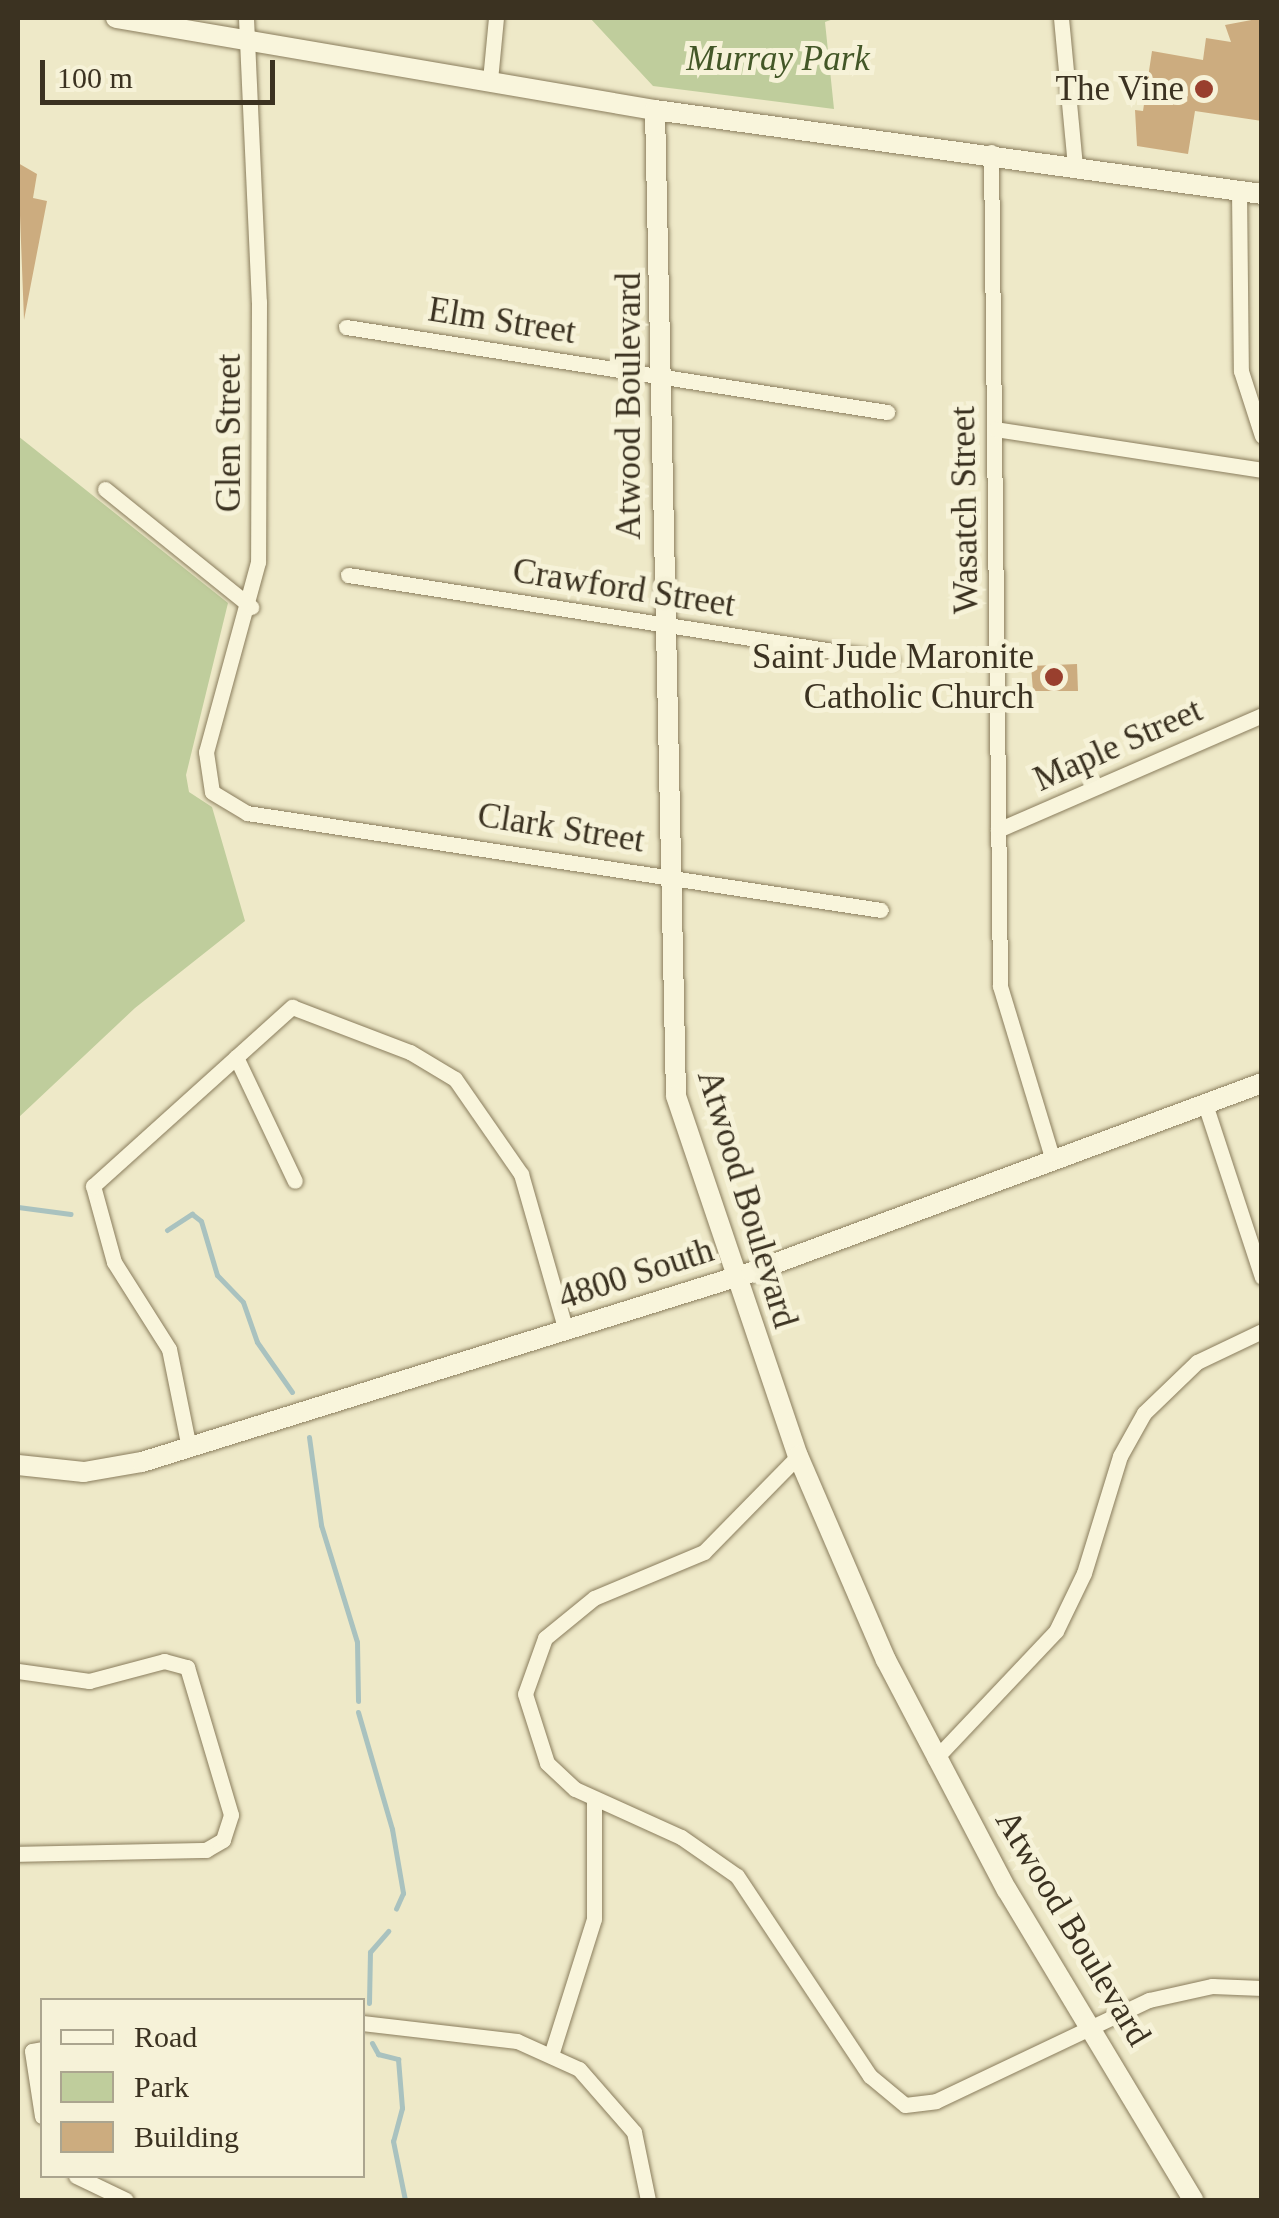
<!DOCTYPE html>
<html>
<head>
<meta charset="utf-8">
<style>
	body { margin:0 }
	#map { position:relative; width:1279px; height:2218px; overflow:hidden; background:#eee9c8; font-family:"Times New Roman",serif }
	div>[style] { position:absolute }
	[style*='--x'] { left:calc(var(--x)*1px); top:calc(var(--y)*1px); width:calc(var(--w)*1px); rotate:calc(var(--a)*1deg) }
	.green>* { inset:0; background:#bfcd9c }
	.stream>* { height:5px; margin:-2.5px; padding:0 2.5px; transform-origin:2.5px; border-radius:2.5px; background:#a9c2bf }
	.building>* { inset:0; background:#ccac7f }
	.roads { filter:drop-shadow(0 0 2px #8a7d5d) drop-shadow(0 0 2px #8a7d5d) }
	.minor>* { height:15px; margin:-7.5px; padding:0 7.5px; transform-origin:7.5px; border-radius:7.5px; background:#f9f5dc }
	.tertiary>* { height:20px; margin:-10px; padding:0 10px; transform-origin:10px; border-radius:10px; background:#f9f5dc }
	.dots>* { width:28px; height:28px; translate:-50% -50%; box-sizing:border-box; border:5px solid #f6f2d8; border-radius:50% }
	span { translate:-50% -50%; white-space:nowrap; text-align:center; line-height:1.15; -webkit-text-stroke:10px #f6f2d8; paint-order:stroke }
	.park-label { font-size:35px; color:#435727; font-style:italic }
	.poi-label { font-size:35px; color:#3b3221 }
	.right { translate:-100% -50%; text-align:right }
	.street-label { font-size:35px; color:#3b3221 }
	.frame { position:absolute; inset:0; border:20px solid #3b3221; pointer-events:none }
	.legend { position:absolute; left:40px; top:1998px; width:325px; height:180px; box-sizing:border-box; background:#f6f2d8; border:2px solid #aba58f; margin:0; padding:12px 18px; list-style:none; font-size:30px; color:#3b3221 }
	.legend li { display:flex; align-items:center; gap:20px; height:50px }
	.legend b { width:50px; border:2px solid #aba58f }
	.scale { position:absolute; left:40px; top:60px; width:235px; height:45px; box-sizing:border-box; border:5px solid #3b3221; border-top:0; padding-left:12px; font-size:30px; line-height:35px; white-space:nowrap; color:#3b3221; -webkit-text-stroke:8px #f6f2d8; paint-order:stroke }
</style>
</head>
<body>
<div id="map">
	<div class="green">
		<div style="clip-path:polygon(590px 18px,836px 18px,825px 22px,834px 109px,653px 86px)"></div>
		<div style="clip-path:polygon(18px 436px,228px 603px,186px 775px,189px 792px,212px 807px,245px 921px,135px 1008px,18px 1118px)"></div>
	</div>
	<div class="stream">
		<div style="--x:18;--y:1207;--w:53;--a:7.5"></div>
		<div style="--x:167;--y:1230;--w:30;--a:-33"></div>
		<div style="--x:192;--y:1214;--w:11;--a:38"></div>
		<div style="--x:201;--y:1221;--w:56;--a:73.5"></div>
		<div style="--x:217;--y:1275;--w:37;--a:46"></div>
		<div style="--x:243;--y:1302;--w:42;--a:70.7"></div>
		<div style="--x:257;--y:1342;--w:61;--a:55"></div>
		<div style="--x:309;--y:1437;--w:89;--a:82.2"></div>
		<div style="--x:321;--y:1525;--w:122;--a:72.9"></div>
		<div style="--x:357;--y:1642;--w:59;--a:89"></div>
		<div style="--x:358;--y:1712;--w:122;--a:73.8"></div>
		<div style="--x:392;--y:1829;--w:65;--a:80.2"></div>
		<div style="--x:403;--y:1893;--w:17;--a:114"></div>
		<div style="--x:369;--y:2003;--w:51;--a:-88.9"></div>
		<div style="--x:370;--y:1952;--w:28;--a:-49"></div>
		<div style="--x:372;--y:2043;--w:13;--a:61"></div>
		<div style="--x:378;--y:2054;--w:21;--a:14"></div>
		<div style="--x:398;--y:2059;--w:49;--a:85.3"></div>
		<div style="--x:402;--y:2108;--w:34;--a:105"></div>
		<div style="--x:393;--y:2141;--w:60;--a:78.5"></div>
	</div>
	<div class="building">
		<div style="clip-path:polygon(1262px 18px,1262px 121px,1195px 111px,1188px 154px,1137px 146px,1135px 110px,1143px 111px,1152px 51px,1203px 60px,1206px 38px,1231px 42px,1225px 25px)"></div>
		<div style="clip-path:polygon(18px 163px,37px 174px,33px 198px,47px 201px,24px 320px)"></div>
		<div style="clip-path:polygon(1077px 664px,1078px 691px,1033px 691px,1031px 666px)"></div>
	</div>
	<div class="roads">
		<div class="minor">
			<div style="--x:246;--y:18;--w:284;--a:87.4"></div>
			<div style="--x:259;--y:302;--w:260;--a:90.2"></div>
			<div style="--x:258;--y:562;--w:197;--a:105.3"></div>
			<div style="--x:206;--y:752;--w:40;--a:81.5"></div>
			<div style="--x:212;--y:792;--w:41;--a:31"></div>
			<div style="--x:247;--y:813;--w:641;--a:8.7"></div>
			<div style="--x:1061;--y:18;--w:148;--a:84.6"></div>
			<div style="--x:490;--y:80;--w:62;--a:-84.5"></div>
			<div style="--x:991;--y:152;--w:834;--a:89.38"></div>
			<div style="--x:1000;--y:986;--w:182;--a:73.1"></div>
			<div style="--x:1239;--y:190;--w:181;--a:89.4"></div>
			<div style="--x:1241;--y:371;--w:68;--a:72.1"></div>
			<div style="--x:346;--y:327;--w:548;--a:8.93"></div>
			<div style="--x:995;--y:429;--w:270;--a:8.7"></div>
			<div style="--x:105;--y:489;--w:188;--a:38.9"></div>
			<div style="--x:348;--y:575;--w:550;--a:8.9"></div>
			<div style="--x:998;--y:830;--w:288;--a:-23.5"></div>
			<div style="--x:236;--y:1057;--w:137;--a:64.6"></div>
			<div style="--x:1205;--y:1104;--w:182;--a:71.8"></div>
			<div style="--x:189;--y:1448;--w:101;--a:-101.4"></div>
			<div style="--x:169;--y:1349;--w:103;--a:-122.3"></div>
			<div style="--x:114;--y:1262;--w:79;--a:-105.4"></div>
			<div style="--x:93;--y:1186;--w:268;--a:-42"></div>
			<div style="--x:292;--y:1007;--w:126;--a:20.9"></div>
			<div style="--x:410;--y:1052;--w:52;--a:31"></div>
			<div style="--x:455;--y:1079;--w:116;--a:55.2"></div>
			<div style="--x:521;--y:1174;--w:163;--a:74"></div>
			<div style="--x:798;--y:1456;--w:134;--a:134.4"></div>
			<div style="--x:704;--y:1552;--w:119;--a:157.3"></div>
			<div style="--x:594;--y:1598;--w:63;--a:140.8"></div>
			<div style="--x:545;--y:1638;--w:59;--a:109.7"></div>
			<div style="--x:525;--y:1694;--w:72;--a:72.3"></div>
			<div style="--x:547;--y:1763;--w:38;--a:43"></div>
			<div style="--x:575;--y:1789;--w:116;--a:24.4"></div>
			<div style="--x:681;--y:1837;--w:68;--a:34.9"></div>
			<div style="--x:737;--y:1876;--w:240;--a:56.4"></div>
			<div style="--x:870;--y:2076;--w:45;--a:39.6"></div>
			<div style="--x:905;--y:2105;--w:31;--a:-7"></div>
			<div style="--x:936;--y:2101;--w:236;--a:-25.4"></div>
			<div style="--x:1149;--y:2000;--w:65;--a:-12.5"></div>
			<div style="--x:1212;--y:1986;--w:50;--a:2.3"></div>
			<div style="--x:18;--y:1671;--w:72;--a:8"></div>
			<div style="--x:89;--y:1681;--w:78;--a:-14.9"></div>
			<div style="--x:164;--y:1661;--w:24;--a:15"></div>
			<div style="--x:187;--y:1667;--w:154;--a:73.4"></div>
			<div style="--x:231;--y:1815;--w:26;--a:108"></div>
			<div style="--x:223;--y:1840;--w:20;--a:150"></div>
			<div style="--x:206;--y:1850;--w:188;--a:178.8"></div>
			<div style="--x:935;--y:1759;--w:176;--a:-46.6"></div>
			<div style="--x:1056;--y:1631;--w:64;--a:-64.2"></div>
			<div style="--x:1084;--y:1573;--w:122;--a:-72.9"></div>
			<div style="--x:1120;--y:1456;--w:49;--a:-60.8"></div>
			<div style="--x:1144;--y:1413;--w:74;--a:-43.9"></div>
			<div style="--x:1197;--y:1362;--w:72;--a:-25.5"></div>
			<div style="--x:362;--y:2023;--w:156;--a:6.6"></div>
			<div style="--x:517;--y:2041;--w:68;--a:24.3"></div>
			<div style="--x:579;--y:2069;--w:84;--a:48.9"></div>
			<div style="--x:634;--y:2132;--w:69;--a:78.4"></div>
			<div style="--x:42;--y:2049;--w:10;--a:169"></div>
			<div style="--x:32;--y:2051;--w:66;--a:81.3"></div>
			<div style="--x:552;--y:2052;--w:139;--a:-72.5"></div>
			<div style="--x:594;--y:1919;--w:120;--a:-90"></div>
			<div style="--x:76;--y:2176;--w:55;--a:25.6"></div>
		</div>
		<div class="tertiary">
			<div style="--x:116;--y:18;--w:547;--a:9.69"></div>
			<div style="--x:655;--y:110;--w:613;--a:7.88"></div>
			<div style="--x:655;--y:110;--w:986;--a:88.78"></div>
			<div style="--x:676;--y:1096;--w:380;--a:71.3"></div>
			<div style="--x:798;--y:1456;--w:222;--a:66.7"></div>
			<div style="--x:886;--y:1660;--w:260;--a:62.3"></div>
			<div style="--x:1007;--y:1890;--w:362;--a:59"></div>
			<div style="--x:18;--y:1465;--w:66;--a:6.1"></div>
			<div style="--x:84;--y:1472;--w:59;--a:-9.8"></div>
			<div style="--x:142;--y:1462;--w:639;--a:-17.3"></div>
			<div style="--x:752;--y:1272;--w:544;--a:-20.33"></div>
		</div>
	</div>
	<div class="dots">
		<div style="left:1204px;top:89px;background:#993f2e"></div>
		<div style="left:1054px;top:677px;background:#993f2e"></div>
	</div>
	<div class="park-label">
		<span style="left:778px;top:59px">Murray Park</span>
	</div>
	<div class="poi-label">
		<span class="right" style="left:1184px;top:89px">The Vine</span>
		<span class="right" style="left:1034px;top:677px">Saint Jude Maronite<br>Catholic Church</span>
	</div>
	<div class="street-label">
		<span style="left:502px;top:321px;rotate:9deg">Elm Street</span>
		<span style="left:629px;top:406px;rotate:-90deg">Atwood Boulevard</span>
		<span style="left:229px;top:433px;rotate:-90deg">Glen Street</span>
		<span style="left:965px;top:510px;rotate:-91deg">Wasatch Street</span>
		<span style="left:624px;top:588px;rotate:9deg">Crawford Street</span>
		<span style="left:1118px;top:745px;rotate:-24deg">Maple Street</span>
		<span style="left:561px;top:828px;rotate:9deg">Clark Street</span>
		<span style="left:747px;top:1199px;rotate:73deg">Atwood Boulevard</span>
		<span style="left:636px;top:1274px;rotate:-18deg">4800 South</span>
		<span style="left:1073px;top:1928px;rotate:59deg">Atwood Boulevard</span>
	</div>
	<div class="frame"></div>
	<ul class="legend">
	<li><b style="height:12px;background:#f9f5dc"></b>Road</li>
	<li><b style="height:28px;background:#bfcd9c"></b>Park</li>
	<li><b style="height:28px;background:#ccac7f"></b>Building</li>
	</ul>
	<div class="scale">100 m</div>
</div>
</body>
</html>
